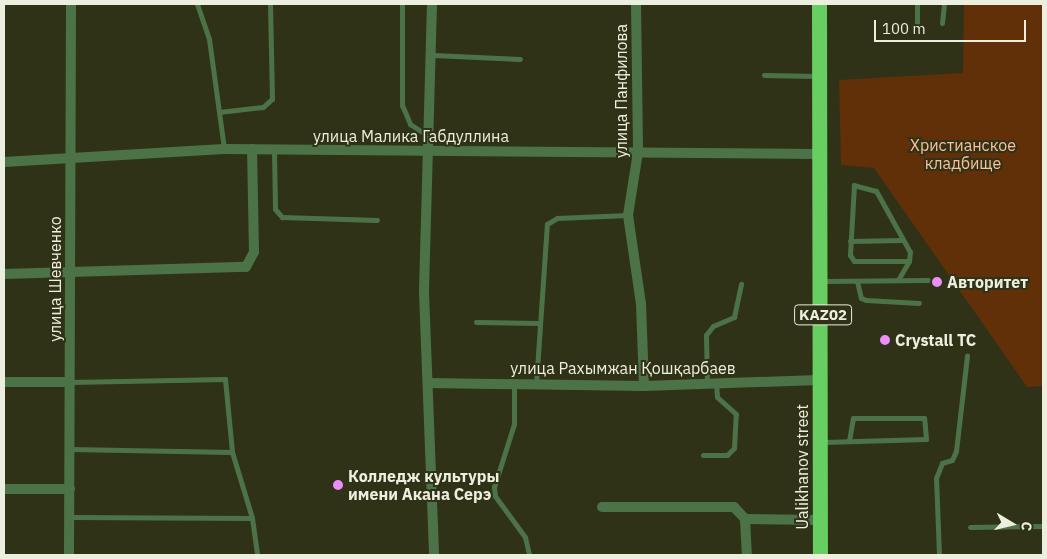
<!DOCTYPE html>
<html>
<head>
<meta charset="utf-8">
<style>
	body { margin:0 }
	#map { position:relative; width:1047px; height:559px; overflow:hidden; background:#303217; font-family:"IBM Plex Sans",sans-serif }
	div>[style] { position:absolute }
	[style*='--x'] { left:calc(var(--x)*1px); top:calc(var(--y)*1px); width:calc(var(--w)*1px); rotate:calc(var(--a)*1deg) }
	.green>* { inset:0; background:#612f08 }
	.lane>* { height:5px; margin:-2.5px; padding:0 2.5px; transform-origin:2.5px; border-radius:2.5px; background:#4c7348 }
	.street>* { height:10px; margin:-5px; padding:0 5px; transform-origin:5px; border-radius:5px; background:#4c7348 }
	.highway>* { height:15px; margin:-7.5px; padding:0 7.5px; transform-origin:7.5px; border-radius:7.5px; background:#67ce61 }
	.dots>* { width:14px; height:14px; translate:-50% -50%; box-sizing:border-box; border:2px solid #303217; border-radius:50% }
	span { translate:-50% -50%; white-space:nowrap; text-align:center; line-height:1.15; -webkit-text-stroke:4px #303217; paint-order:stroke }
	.shield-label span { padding:1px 4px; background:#303217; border:1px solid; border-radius:4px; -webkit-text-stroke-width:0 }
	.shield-label { font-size:15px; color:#edefde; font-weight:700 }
	.street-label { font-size:16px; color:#edefde }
	.park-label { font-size:16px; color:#febf9a }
	.poi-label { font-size:16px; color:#edefde; font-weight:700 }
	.left { translate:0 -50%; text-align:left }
	.frame { position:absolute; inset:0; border:5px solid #edefde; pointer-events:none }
	.north { position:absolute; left:987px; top:499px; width:50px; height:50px; -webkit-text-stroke:4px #303217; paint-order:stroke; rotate:99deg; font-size:14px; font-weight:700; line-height:20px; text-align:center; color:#edefde }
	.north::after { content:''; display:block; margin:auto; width:18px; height:22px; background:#edefde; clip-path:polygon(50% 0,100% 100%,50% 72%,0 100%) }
	.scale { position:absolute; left:874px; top:20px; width:152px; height:22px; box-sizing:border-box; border:2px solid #edefde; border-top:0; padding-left:6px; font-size:15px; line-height:18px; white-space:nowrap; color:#edefde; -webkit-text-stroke:4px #303217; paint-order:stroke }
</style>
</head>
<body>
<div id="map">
	<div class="green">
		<div style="clip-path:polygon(964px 4px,1043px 4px,1043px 386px,1027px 387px,874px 168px,841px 165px,839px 80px,963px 73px)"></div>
	</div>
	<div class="lane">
		<div style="--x:197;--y:4;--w:37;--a:71"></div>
		<div style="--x:209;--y:39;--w:111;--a:82.2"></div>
		<div style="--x:402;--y:4;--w:101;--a:90"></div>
		<div style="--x:402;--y:105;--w:21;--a:67"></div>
		<div style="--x:410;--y:124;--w:20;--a:33"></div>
		<div style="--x:917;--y:4;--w:19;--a:90"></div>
		<div style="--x:942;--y:23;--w:19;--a:-84"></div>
		<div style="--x:433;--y:55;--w:87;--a:2.6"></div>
		<div style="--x:764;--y:75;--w:52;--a:1.1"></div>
		<div style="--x:219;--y:112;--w:44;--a:-6.5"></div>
		<div style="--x:263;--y:107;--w:12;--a:-42"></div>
		<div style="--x:272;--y:99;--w:95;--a:-91.2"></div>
		<div style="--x:274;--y:150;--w:59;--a:89"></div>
		<div style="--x:275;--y:209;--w:11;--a:49"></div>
		<div style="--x:282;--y:217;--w:95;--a:1.8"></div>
		<div style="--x:850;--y:241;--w:53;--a:-1.1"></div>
		<div style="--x:898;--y:280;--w:22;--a:-60"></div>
		<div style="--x:909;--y:261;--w:9;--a:-84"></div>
		<div style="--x:910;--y:252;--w:70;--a:-119.1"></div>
		<div style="--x:876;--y:191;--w:23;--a:-165"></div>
		<div style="--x:854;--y:185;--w:70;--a:93.3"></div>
		<div style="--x:850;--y:255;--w:7;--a:56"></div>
		<div style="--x:854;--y:261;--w:55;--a:0"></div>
		<div style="--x:823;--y:281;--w:105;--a:-0.5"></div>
		<div style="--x:857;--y:281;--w:17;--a:77"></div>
		<div style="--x:861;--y:298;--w:5;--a:22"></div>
		<div style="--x:866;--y:300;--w:53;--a:3.2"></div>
		<div style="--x:476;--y:322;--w:63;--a:0.9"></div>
		<div style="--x:70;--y:382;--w:155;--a:-1.1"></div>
		<div style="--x:225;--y:379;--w:73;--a:84.5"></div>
		<div style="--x:232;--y:452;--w:69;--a:73.1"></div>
		<div style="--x:252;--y:518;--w:37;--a:82"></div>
		<div style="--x:707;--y:383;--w:48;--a:-91.2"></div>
		<div style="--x:706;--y:335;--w:11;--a:-52"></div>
		<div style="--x:713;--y:326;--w:23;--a:-23"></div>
		<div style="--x:734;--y:317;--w:34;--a:-78"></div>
		<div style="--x:514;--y:384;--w:40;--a:90"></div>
		<div style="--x:514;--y:424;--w:66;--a:107.6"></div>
		<div style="--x:494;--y:487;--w:9;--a:84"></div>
		<div style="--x:495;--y:496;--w:51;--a:53.8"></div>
		<div style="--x:525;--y:537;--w:18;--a:77"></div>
		<div style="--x:536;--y:384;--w:160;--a:-86.1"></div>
		<div style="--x:547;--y:224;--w:12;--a:-31"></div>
		<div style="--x:557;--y:218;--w:71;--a:-2.4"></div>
		<div style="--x:824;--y:442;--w:102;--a:-1.7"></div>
		<div style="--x:926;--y:439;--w:21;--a:-95"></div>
		<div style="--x:924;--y:418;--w:71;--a:180"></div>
		<div style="--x:853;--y:418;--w:23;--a:100"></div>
		<div style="--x:70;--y:449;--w:162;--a:1.1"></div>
		<div style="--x:703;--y:455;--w:24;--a:0"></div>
		<div style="--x:727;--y:455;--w:10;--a:-45"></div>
		<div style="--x:734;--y:448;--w:34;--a:-87"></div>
		<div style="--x:736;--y:414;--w:25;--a:-138"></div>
		<div style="--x:717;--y:397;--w:13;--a:-94"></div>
		<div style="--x:70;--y:517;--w:182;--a:0.3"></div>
		<div style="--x:970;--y:527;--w:73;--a:-0.8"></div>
		<div style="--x:939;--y:555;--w:77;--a:-92.2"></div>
		<div style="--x:936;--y:478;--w:16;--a:-68"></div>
		<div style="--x:942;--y:463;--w:10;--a:-17"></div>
		<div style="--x:952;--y:460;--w:10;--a:-66"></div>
		<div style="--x:956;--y:451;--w:96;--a:-83.4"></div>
	</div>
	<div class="street">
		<div style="--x:432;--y:4;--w:288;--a:91.6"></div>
		<div style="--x:424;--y:292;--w:263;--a:87.8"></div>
		<div style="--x:636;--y:4;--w:148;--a:89.2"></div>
		<div style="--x:638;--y:152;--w:64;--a:99"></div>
		<div style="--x:628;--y:215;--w:90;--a:81.7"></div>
		<div style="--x:641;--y:304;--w:82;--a:87.9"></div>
		<div style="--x:4;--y:162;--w:220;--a:-3.4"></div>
		<div style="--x:224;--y:149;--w:594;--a:0.48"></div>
		<div style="--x:4;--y:274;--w:242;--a:-1.7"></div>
		<div style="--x:246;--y:267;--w:17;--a:-62"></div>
		<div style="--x:254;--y:252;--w:103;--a:-91.1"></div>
		<div style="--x:4;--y:382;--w:66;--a:0"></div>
		<div style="--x:428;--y:383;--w:216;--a:0.8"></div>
		<div style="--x:644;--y:386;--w:175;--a:-2"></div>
		<div style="--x:4;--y:489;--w:66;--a:0"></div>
		<div style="--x:602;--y:507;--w:132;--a:0"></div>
		<div style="--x:734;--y:507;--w:16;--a:47"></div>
		<div style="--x:745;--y:519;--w:36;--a:87"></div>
		<div style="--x:745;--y:519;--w:75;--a:0.8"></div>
		<div style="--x:69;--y:555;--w:551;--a:-89.79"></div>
	</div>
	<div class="highway">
		<div style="--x:819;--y:4;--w:551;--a:89.9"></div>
	</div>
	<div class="dots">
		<div style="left:937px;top:282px;background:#eb8dfb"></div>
		<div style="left:885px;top:340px;background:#eb8dfb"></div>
		<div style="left:338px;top:485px;background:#eb8dfb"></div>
	</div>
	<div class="shield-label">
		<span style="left:823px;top:315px">KАZ02</span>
	</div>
	<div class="street-label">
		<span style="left:621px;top:91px;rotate:-90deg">улица Панфилова</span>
		<span style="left:411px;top:136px">улица Малика Габдуллина</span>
		<span style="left:55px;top:279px;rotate:-90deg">улица Шевченко</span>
		<span style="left:623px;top:368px">улица Рахымжан Қошқарбаев</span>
		<span style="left:802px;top:467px;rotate:-90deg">Ualikhanov street</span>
	</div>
	<div class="park-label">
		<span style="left:963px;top:154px">Христианское<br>кладбище</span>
	</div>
	<div class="poi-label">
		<span class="left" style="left:947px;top:282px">Авторитет</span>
		<span class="left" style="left:895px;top:340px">Crystall TC</span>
		<span class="left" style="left:348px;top:485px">Колледж культуры<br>имени Акана Серэ</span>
	</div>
	<div class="frame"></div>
	<div class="north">С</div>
	<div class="scale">100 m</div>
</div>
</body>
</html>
